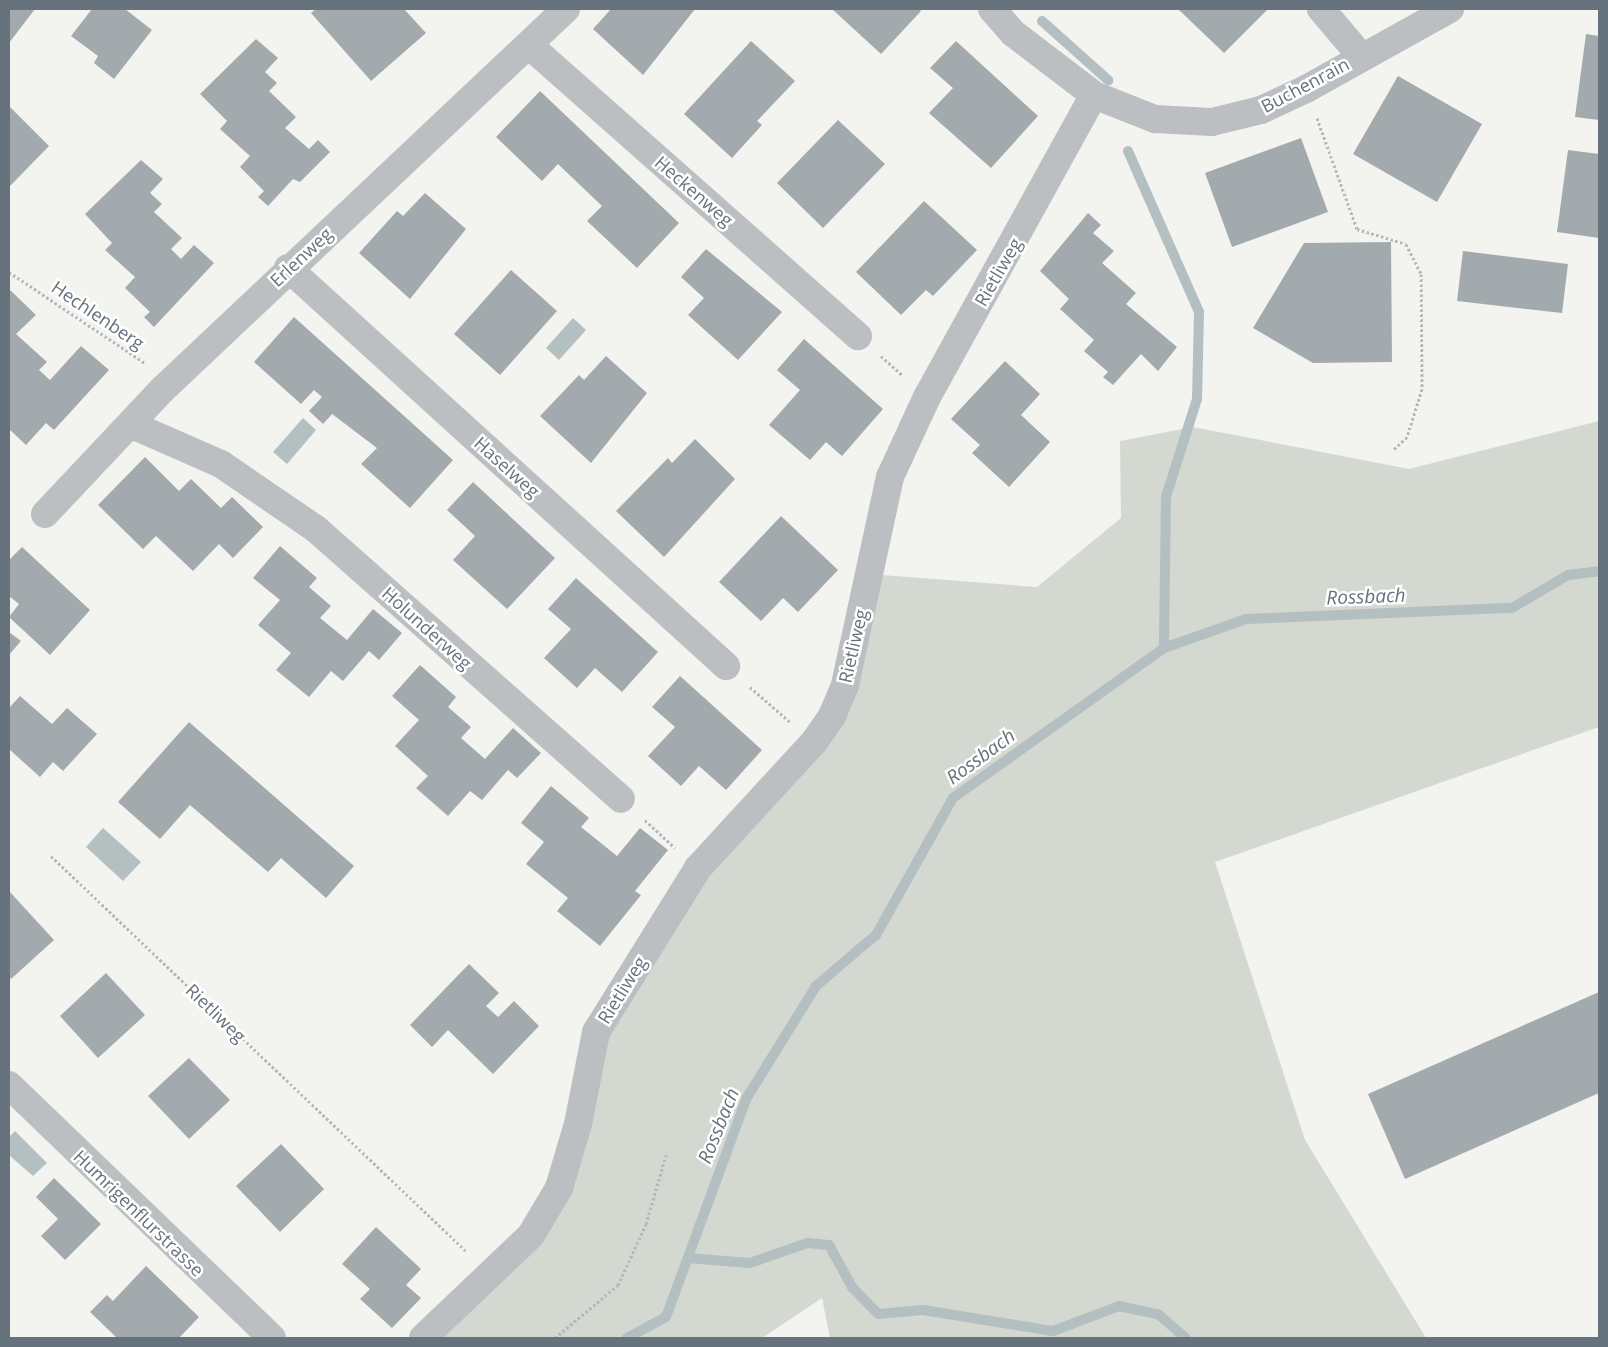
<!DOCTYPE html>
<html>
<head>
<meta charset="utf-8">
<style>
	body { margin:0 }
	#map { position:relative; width:1608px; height:1347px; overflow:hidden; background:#f3f3f0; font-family:"Open Sans",sans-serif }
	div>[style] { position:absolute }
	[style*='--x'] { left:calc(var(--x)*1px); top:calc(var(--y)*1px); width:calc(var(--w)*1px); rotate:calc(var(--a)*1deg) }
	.green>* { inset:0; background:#d3d8d0 }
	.water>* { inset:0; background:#b4bfc2 }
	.stream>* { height:10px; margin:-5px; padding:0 5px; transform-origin:5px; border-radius:5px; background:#b4bfc2 }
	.building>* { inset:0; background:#a3aaae }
	.path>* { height:3px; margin-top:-1.5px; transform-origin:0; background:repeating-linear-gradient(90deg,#b5b8ba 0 2.5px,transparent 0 5px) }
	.street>* { height:28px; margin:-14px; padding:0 14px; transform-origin:14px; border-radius:14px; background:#bbbfc1 }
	span { translate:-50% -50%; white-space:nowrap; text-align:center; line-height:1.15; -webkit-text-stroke:5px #fff; paint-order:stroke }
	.street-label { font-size:18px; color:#66737d }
	.water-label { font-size:19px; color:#62747b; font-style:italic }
	.frame { position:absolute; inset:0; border:10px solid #66737d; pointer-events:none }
</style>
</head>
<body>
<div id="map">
	<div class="green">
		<div style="clip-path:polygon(1599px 421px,1599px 727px,1215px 862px,1305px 1140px,1426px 1338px,830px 1338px,822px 1298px,762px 1338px,423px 1338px,531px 1235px,596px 1032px,698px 868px,814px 742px,869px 574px,1037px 587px,1121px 518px,1120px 441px,1193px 427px,1409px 469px)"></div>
	</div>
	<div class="water">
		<div style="clip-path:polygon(573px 318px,586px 330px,559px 360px,546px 348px)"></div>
		<div style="clip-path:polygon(303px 418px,316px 430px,287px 464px,273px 452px)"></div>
		<div style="clip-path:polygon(103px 828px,141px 862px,123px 881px,86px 847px)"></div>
		<div style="clip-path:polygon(15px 1131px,47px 1163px,33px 1176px,9px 1155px,9px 1137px)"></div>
	</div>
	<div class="stream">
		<div style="--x:1042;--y:21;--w:89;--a:41.8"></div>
		<div style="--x:1128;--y:151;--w:176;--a:66.2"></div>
		<div style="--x:1199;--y:312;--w:87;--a:91.3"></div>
		<div style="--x:1197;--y:399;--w:103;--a:107.6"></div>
		<div style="--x:1166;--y:497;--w:151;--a:90.8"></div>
		<div style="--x:688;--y:1258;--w:62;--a:4.6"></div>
		<div style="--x:750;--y:1263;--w:60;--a:-19.3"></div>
		<div style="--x:807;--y:1243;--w:22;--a:5"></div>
		<div style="--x:829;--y:1245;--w:48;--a:61.3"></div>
		<div style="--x:852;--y:1287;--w:37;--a:46"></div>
		<div style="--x:878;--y:1314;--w:45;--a:-5.1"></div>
		<div style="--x:923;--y:1310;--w:132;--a:9.2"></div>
		<div style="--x:1053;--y:1331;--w:71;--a:-20.7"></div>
		<div style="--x:1119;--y:1306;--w:40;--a:12"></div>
		<div style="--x:1158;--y:1314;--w:37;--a:41"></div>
		<div style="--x:627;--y:1338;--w:44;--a:-28.3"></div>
		<div style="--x:666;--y:1317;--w:232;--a:-69.8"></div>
		<div style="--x:746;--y:1099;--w:133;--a:-58.2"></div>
		<div style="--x:816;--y:986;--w:79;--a:-40.4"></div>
		<div style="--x:876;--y:935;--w:157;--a:-60.7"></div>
		<div style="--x:953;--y:798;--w:259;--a:-35.4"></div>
		<div style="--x:1164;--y:648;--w:87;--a:-19.5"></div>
		<div style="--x:1246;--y:619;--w:266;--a:-2.4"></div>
		<div style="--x:1512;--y:608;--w:65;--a:-30.5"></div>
		<div style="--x:1568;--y:575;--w:31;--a:-7"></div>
	</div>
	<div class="building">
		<div style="clip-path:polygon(9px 9px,35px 9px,9px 43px)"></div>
		<div style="clip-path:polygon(92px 9px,125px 9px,152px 30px,114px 79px,94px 63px,98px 56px,71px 36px)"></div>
		<div style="clip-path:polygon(316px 9px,404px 9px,426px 33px,371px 81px,311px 13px)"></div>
		<div style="clip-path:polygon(611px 9px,695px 9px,643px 75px,593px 29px)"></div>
		<div style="clip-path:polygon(832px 9px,919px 9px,921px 11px,881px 54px)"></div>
		<div style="clip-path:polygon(1178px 9px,1268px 9px,1224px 53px)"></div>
		<div style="clip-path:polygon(1586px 34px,1599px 36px,1599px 120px,1575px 117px)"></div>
		<div style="clip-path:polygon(256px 39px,278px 58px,265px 72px,277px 83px,269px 91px,296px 117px,285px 128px,309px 149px,318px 140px,330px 152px,300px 182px,293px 179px,268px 206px,258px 197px,264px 191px,240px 167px,250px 156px,220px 129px,227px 121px,200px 94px)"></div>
		<div style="clip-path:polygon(751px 41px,795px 81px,757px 121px,762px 125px,732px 158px,684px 114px)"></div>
		<div style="clip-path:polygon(956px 41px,1038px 116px,991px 168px,929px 113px,953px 88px,930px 68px)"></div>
		<div style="clip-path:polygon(1398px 76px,1482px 124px,1437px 202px,1353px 154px)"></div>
		<div style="clip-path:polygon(540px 91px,679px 223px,637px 268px,587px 221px,602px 206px,558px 164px,542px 181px,496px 137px)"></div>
		<div style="clip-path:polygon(9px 106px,49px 146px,10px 186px,9px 185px)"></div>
		<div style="clip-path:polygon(838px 120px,885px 164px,823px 228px,777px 183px)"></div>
		<div style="clip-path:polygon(1301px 138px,1328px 212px,1232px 247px,1205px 173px)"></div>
		<div style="clip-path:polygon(1568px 150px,1599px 154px,1599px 238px,1557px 232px)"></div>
		<div style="clip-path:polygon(141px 160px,163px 179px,150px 193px,162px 204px,154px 212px,182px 238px,171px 249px,181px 259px,194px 245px,214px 263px,154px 327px,144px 317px,150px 312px,125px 288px,135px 277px,105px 250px,112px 243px,85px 214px)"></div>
		<div style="clip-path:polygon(425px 193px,466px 229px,410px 299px,359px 253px,397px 211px,403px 216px)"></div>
		<div style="clip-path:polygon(924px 201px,977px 250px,933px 296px,926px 290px,901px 315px,856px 272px)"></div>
		<div style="clip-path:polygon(1088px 213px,1101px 225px,1093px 233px,1114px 251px,1102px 263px,1136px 293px,1126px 304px,1177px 347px,1158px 371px,1141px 354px,1113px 385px,1103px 377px,1108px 372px,1084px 351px,1094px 340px,1060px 309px,1069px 299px,1040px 271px)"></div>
		<div style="clip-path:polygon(1391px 242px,1392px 362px,1313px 363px,1253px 328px,1304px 243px)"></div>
		<div style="clip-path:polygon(706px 249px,782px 312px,738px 360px,688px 315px,704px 298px,681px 277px)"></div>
		<div style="clip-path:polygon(1463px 251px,1568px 264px,1562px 313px,1457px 301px)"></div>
		<div style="clip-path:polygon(511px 270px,557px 311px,500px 375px,454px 334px)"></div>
		<div style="clip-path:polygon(9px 289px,36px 315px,16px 334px,47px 362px,39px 370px,50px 380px,81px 346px,109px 370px,54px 430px,46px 423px,26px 445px,9px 429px)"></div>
		<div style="clip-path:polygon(294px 317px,453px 460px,410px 508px,361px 464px,377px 448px,332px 414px,323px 424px,309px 411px,322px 397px,314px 390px,301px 404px,254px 362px)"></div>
		<div style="clip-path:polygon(804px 339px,883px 409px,842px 456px,826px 442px,810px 460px,769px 425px,800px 390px,777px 370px)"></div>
		<div style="clip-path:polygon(606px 356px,647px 393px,591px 463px,540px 416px,579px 375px,584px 380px)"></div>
		<div style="clip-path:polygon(1005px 361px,1040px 394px,1021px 415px,1050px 442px,1009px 487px,972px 453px,980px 445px,951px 419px)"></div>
		<div style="clip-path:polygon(695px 439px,735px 479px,664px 557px,616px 511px,668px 458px,672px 463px)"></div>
		<div style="clip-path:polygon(145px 457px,179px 491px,191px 479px,221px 508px,232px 497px,263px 527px,233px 558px,219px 544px,193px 571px,156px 536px,143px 549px,98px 505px)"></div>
		<div style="clip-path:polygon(473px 482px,555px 558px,507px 609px,453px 560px,475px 536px,447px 510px)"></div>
		<div style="clip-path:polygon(781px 516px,838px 570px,798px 612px,783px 598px,761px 621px,719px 582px)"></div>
		<div style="clip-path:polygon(280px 546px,317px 578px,309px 587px,331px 606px,320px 618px,347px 640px,373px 609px,402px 633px,379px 660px,369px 651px,343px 681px,331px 671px,309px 697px,276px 670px,291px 653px,258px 625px,280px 600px,253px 578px)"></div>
		<div style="clip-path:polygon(22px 547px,90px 610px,50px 655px,9px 617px,19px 604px,9px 596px,9px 560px)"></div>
		<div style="clip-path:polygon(576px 578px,658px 652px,622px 692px,595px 668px,577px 688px,544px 658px,571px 629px,548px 609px)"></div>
		<div style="clip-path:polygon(9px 632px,21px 641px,9px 655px)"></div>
		<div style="clip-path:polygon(420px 665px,456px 697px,448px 707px,471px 727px,461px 738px,485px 759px,513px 728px,541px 753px,517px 778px,508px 770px,482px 800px,470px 791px,448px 816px,416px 788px,428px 776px,395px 746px,419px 720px,392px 696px)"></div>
		<div style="clip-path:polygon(680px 676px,762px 750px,726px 790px,699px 766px,681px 786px,648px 756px,675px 727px,652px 707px)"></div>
		<div style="clip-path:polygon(20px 696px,52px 724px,67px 708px,97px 734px,63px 771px,53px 762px,40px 777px,9px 749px,9px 708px)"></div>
		<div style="clip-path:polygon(189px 722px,354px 866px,326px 898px,281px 858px,268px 872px,190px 805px,160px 839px,118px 802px)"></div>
		<div style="clip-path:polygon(551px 786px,589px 818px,581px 827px,617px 856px,640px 828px,668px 850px,635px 891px,641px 895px,600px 946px,557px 911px,568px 898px,526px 864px,544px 842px,521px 823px)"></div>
		<div style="clip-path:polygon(9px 891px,54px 940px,11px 979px,9px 976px)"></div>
		<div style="clip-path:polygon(469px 964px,499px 993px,486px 1006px,498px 1017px,514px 1001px,539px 1026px,493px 1074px,448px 1030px,432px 1047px,410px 1025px)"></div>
		<div style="clip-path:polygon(106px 973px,145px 1015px,98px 1058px,60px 1016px)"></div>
		<div style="clip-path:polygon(1599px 992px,1599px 1093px,1405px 1179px,1368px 1094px)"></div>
		<div style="clip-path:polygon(189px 1058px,230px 1100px,189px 1139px,148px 1096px)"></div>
		<div style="clip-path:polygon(281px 1144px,324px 1189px,280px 1232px,236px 1186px)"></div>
		<div style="clip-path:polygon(54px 1178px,101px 1224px,65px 1260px,41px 1236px,58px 1219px,36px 1197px)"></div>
		<div style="clip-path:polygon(376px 1227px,421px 1269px,406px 1285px,421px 1298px,392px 1328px,360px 1299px,370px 1289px,342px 1264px)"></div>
		<div style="clip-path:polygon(146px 1266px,199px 1317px,179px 1338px,117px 1338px,90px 1312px,107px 1295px,113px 1301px)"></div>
	</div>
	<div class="path">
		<div style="--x:1317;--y:118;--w:118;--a:70.2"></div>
		<div style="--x:1357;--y:229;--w:51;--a:17"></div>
		<div style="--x:1406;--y:244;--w:34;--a:63"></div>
		<div style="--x:1421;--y:274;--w:115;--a:89.5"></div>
		<div style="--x:1422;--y:389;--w:50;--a:107.4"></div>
		<div style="--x:1407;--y:437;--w:18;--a:137"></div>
		<div style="--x:9;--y:272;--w:164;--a:33.8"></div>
		<div style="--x:881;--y:356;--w:28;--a:42"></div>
		<div style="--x:750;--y:687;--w:53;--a:41.2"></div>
		<div style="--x:645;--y:820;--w:41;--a:43"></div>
		<div style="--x:51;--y:856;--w:574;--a:43.59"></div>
		<div style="--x:555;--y:1338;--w:82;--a:-40.1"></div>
		<div style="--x:618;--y:1285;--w:67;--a:-65.3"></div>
		<div style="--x:646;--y:1224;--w:72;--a:-73.8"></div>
	</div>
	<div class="street">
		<div style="--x:992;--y:9;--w:32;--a:49"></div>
		<div style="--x:1013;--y:33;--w:102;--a:37.4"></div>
		<div style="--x:1094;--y:95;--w:66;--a:21.5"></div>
		<div style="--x:1155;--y:119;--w:57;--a:3"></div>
		<div style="--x:1212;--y:122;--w:50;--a:-13.8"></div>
		<div style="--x:1261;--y:110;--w:50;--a:-25"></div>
		<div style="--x:1306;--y:89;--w:165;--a:-29.1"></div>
		<div style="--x:1321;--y:9;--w:60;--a:49.7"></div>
		<div style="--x:530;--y:46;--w:438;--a:41.5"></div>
		<div style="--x:288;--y:268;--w:592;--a:42.26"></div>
		<div style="--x:132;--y:425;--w:97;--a:23.7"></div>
		<div style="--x:221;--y:464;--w:115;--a:34.4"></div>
		<div style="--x:316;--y:529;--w:407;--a:41.5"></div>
		<div style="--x:45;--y:514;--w:172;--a:-46.7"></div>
		<div style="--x:163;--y:389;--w:554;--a:-43.32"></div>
		<div style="--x:9;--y:1085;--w:365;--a:43.9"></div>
		<div style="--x:423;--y:1338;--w:149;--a:-43.6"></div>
		<div style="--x:531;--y:1235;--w:55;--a:-59.2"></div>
		<div style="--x:559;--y:1188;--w:67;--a:-73.5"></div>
		<div style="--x:578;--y:1124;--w:94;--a:-78.9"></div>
		<div style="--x:596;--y:1032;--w:193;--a:-58.1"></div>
		<div style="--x:698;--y:868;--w:171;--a:-47.4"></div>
		<div style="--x:814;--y:742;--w:32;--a:-55"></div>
		<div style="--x:832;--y:716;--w:34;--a:-67"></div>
		<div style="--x:845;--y:685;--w:213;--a:-77.8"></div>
		<div style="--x:890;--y:477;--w:88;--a:-65.2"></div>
		<div style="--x:927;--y:397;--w:345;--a:-61.1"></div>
	</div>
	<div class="street-label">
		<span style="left:1305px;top:85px;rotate:-28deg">Buchenrain</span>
		<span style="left:694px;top:191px;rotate:41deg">Heckenweg</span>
		<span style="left:301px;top:257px;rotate:-43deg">Erlenweg</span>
		<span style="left:998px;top:272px;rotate:-60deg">Rietliweg</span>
		<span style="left:98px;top:315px;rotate:34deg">Hechlenberg</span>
		<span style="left:507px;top:467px;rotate:42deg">Haselweg</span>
		<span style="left:427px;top:628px;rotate:42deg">Holunderweg</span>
		<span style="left:853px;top:646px;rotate:-77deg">Rietliweg</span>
		<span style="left:622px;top:990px;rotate:-58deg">Rietliweg</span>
		<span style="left:216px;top:1013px;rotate:44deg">Rietliweg</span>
		<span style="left:139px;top:1213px;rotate:44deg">Humrigenflurstrasse</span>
	</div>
	<div class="water-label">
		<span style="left:1366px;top:597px;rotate:-2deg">Rossbach</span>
		<span style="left:981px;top:757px;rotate:-36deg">Rossbach</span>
		<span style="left:719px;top:1126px;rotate:-68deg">Rossbach</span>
	</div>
	<div class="frame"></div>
</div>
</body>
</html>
